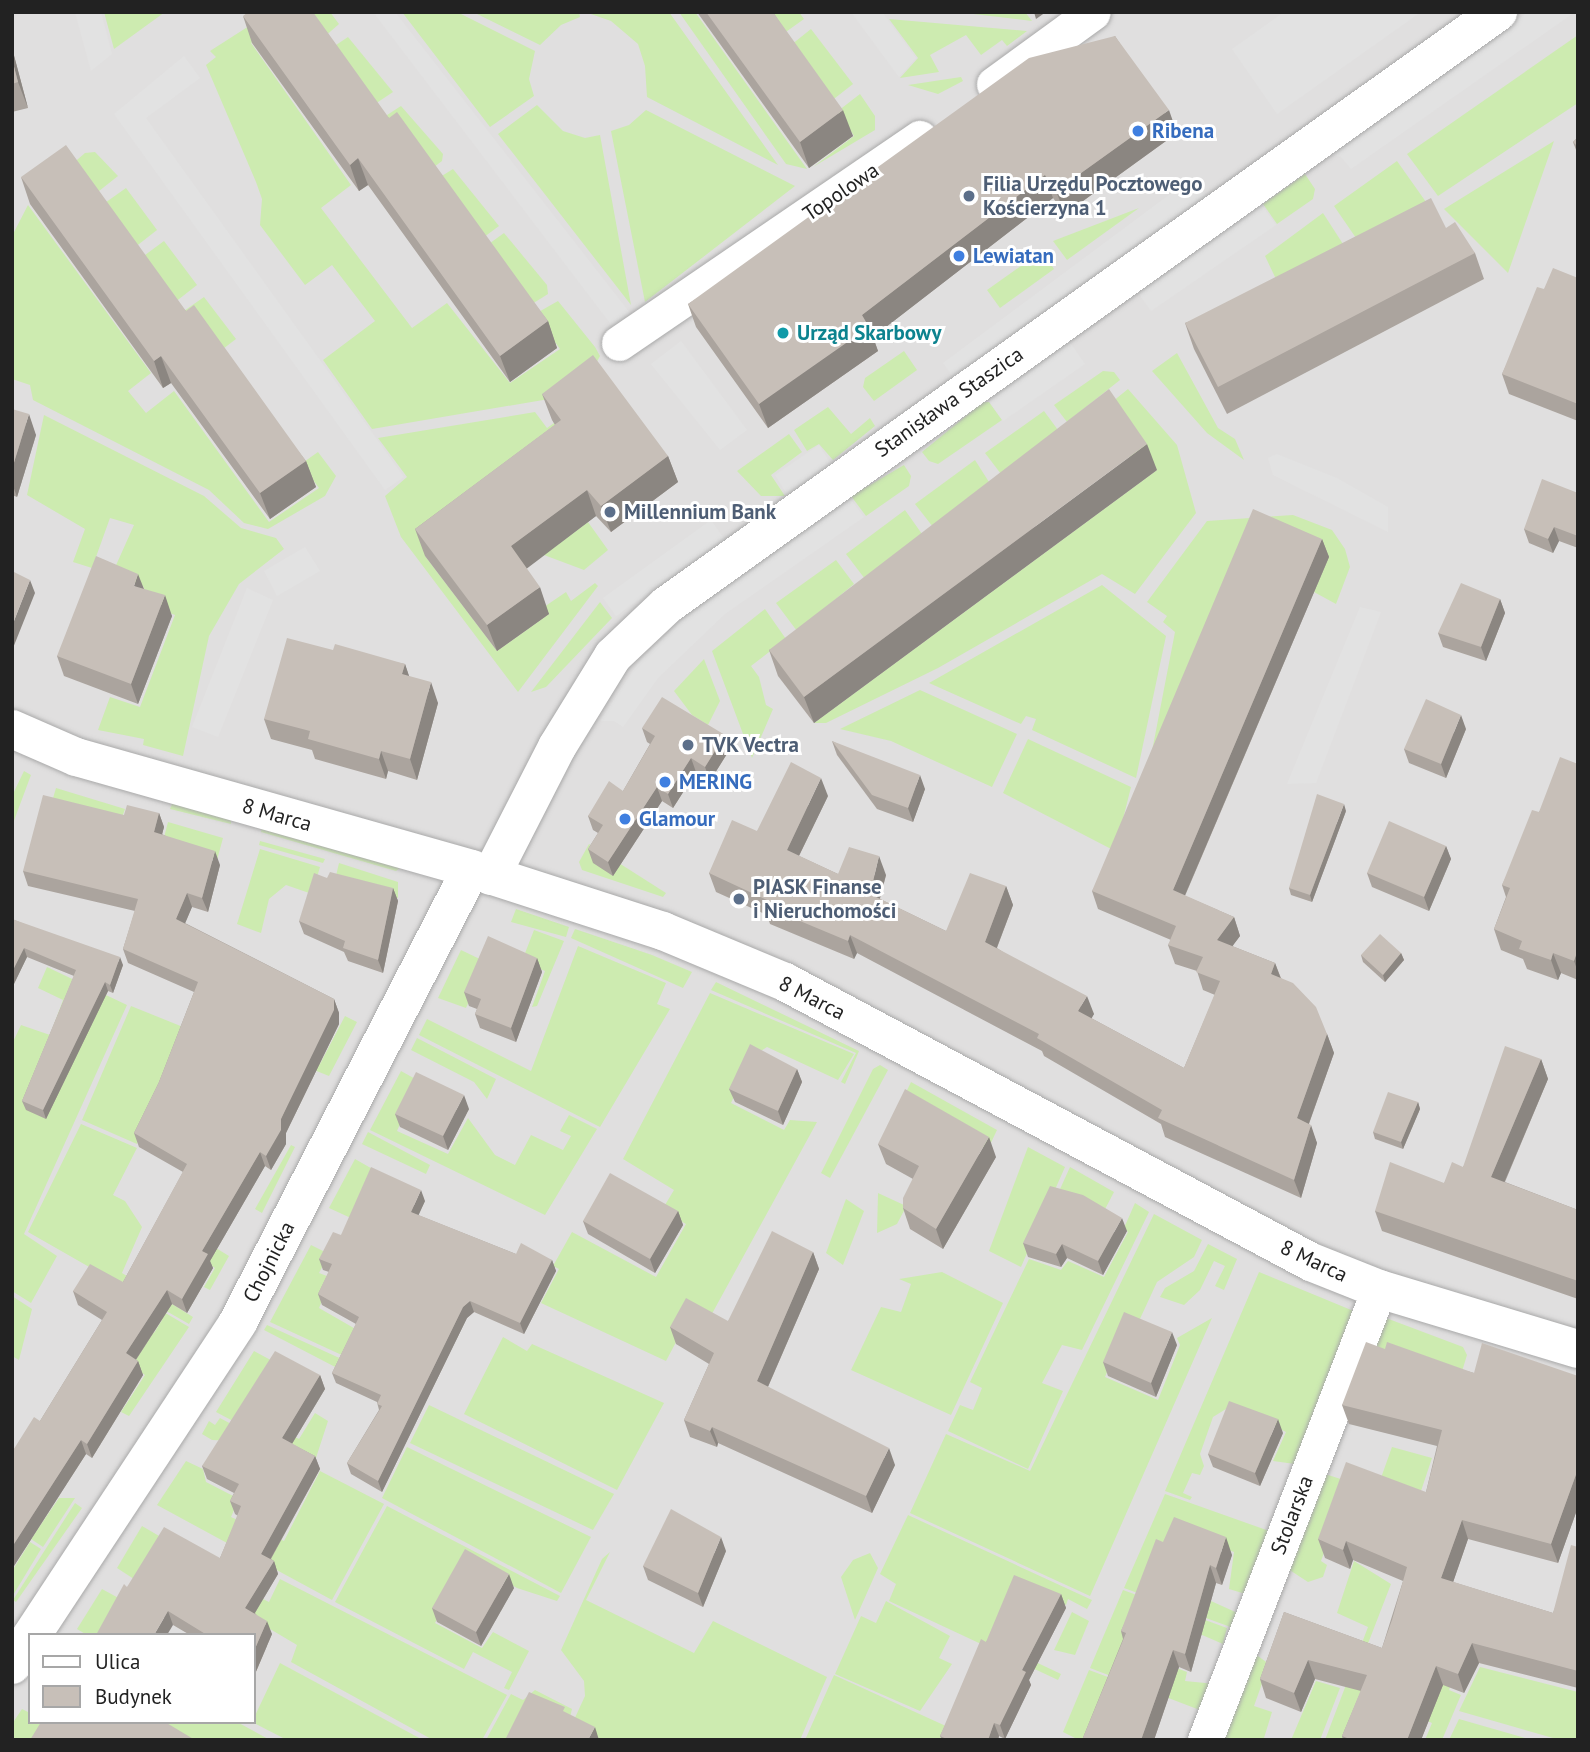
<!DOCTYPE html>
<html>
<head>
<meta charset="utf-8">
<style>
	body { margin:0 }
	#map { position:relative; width:1590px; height:1752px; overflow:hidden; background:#f2efe9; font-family:"PT Sans",sans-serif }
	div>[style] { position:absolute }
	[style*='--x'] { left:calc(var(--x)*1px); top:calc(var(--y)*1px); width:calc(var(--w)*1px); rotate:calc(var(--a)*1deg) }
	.residential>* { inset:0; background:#e0dfdf }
	.grass>* { inset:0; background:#cdebb0 }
	.parking>* { inset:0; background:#e2e2e2 }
	.roads { filter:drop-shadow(0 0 2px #a9a9a9) drop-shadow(0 0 2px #a9a9a9) }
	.minor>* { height:35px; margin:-17.5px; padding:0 17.5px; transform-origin:17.5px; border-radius:17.5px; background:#fff }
	.tertiary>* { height:38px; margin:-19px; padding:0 19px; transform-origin:19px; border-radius:19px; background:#fff }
	.wall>* { inset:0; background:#aba49e }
	.shaded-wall>* { inset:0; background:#8b8681 }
	.building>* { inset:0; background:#c7bfb8 }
	.dots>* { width:19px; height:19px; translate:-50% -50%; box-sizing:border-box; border:4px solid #fff; border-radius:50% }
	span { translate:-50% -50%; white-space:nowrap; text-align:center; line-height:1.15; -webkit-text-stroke:6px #fff; paint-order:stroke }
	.shop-label { font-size:21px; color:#366cbe; font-weight:700 }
	.left { translate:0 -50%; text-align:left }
	.service-label { font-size:21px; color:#4e5e75; font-weight:700 }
	.street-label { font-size:21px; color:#222 }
	.culture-label { font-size:21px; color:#0d838f; font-weight:700 }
	.frame { position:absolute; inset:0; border:14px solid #222; pointer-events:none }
	.legend { position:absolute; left:28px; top:1633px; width:228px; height:91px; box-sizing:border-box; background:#fff; border:2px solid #a7a7a7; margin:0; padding:9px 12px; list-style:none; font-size:21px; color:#222 }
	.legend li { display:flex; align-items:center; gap:14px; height:35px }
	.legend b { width:35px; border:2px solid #a7a7a7 }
</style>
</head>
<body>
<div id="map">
	<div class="residential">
		<div style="clip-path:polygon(evenodd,12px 12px,1578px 12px,1578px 1740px,12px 1740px,12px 12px,30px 1635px,254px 1635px,254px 1722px,30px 1722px,30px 1635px)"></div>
	</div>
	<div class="grass">
		<div style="clip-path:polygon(104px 12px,165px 12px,114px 49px)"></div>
		<div style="clip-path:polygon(271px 12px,291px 12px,251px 43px,351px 185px,321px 208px,412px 328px,447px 303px,510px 383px,560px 349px,535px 314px,558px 301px,595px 347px,600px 356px,594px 367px,555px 398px,372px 429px,323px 360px,375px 321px,332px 265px,305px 285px,260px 225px,262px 199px,256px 182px,206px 65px,216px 57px,210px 51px)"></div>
		<div style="clip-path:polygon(305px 12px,330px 12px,339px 24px,323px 38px)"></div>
		<div style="clip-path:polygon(402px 12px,457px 12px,535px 51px,529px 79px,534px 96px,490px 127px)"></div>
		<div style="clip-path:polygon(473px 12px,579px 12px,580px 17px,561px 25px,540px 45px)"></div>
		<div style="clip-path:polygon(585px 12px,669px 12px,778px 165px,647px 97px,645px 66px,638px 44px,611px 21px)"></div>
		<div style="clip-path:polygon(679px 12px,695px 12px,807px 169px,786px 164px)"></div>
		<div style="clip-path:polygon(768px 12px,799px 12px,804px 19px,783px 34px)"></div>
		<div style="clip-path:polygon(964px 12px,1025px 12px,1032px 21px,965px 13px)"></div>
		<div style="clip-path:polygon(889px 19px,1027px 31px,1007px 46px,1002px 40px,981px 55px,966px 35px,930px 55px,939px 72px,900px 78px,918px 58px)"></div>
		<div style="clip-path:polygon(811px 29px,853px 84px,830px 102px,791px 45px)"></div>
		<div style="clip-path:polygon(1578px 35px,1578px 103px,1438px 196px,1407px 154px)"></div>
		<div style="clip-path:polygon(348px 37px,393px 92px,375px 104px,333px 47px)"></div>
		<div style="clip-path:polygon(961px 77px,963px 81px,938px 94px,908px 85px)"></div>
		<div style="clip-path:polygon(860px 94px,875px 116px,875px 130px,813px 167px,854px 136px,838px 111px)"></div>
		<div style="clip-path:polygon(537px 105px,563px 131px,585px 138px,600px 135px,631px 305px,498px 134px)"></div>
		<div style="clip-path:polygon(401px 106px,443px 154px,442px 161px,430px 170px,384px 117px)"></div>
		<div style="clip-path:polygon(646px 110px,795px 186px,645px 302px,611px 131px,629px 125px)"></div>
		<div style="clip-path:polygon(1554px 141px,1508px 273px,1444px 209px)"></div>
		<div style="clip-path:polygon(95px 152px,118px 176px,94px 195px,32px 199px,85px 153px)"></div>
		<div style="clip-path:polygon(1397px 161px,1426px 202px,1356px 238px,1334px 206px)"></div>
		<div style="clip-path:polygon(453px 169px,499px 226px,480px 240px,437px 179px)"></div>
		<div style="clip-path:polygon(1305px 174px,1315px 189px,1313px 199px,1277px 224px,1263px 204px)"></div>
		<div style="clip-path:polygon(126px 188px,157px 230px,134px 248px,102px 205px)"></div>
		<div style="clip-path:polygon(28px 205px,151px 373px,128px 391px,146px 413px,174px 391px,269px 522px,319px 488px,301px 464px,318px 452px,336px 476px,325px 496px,268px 529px,244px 523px,209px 490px,33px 400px,30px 385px,12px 379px,12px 236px)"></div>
		<div style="clip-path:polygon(1139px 208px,1067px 260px,1053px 241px)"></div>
		<div style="clip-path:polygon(1323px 213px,1343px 244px,1276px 279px,1265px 256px)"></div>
		<div style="clip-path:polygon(504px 233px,547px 285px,548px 294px,532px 304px,486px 246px)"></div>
		<div style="clip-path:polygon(164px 241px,197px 285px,174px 303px,141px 258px)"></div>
		<div style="clip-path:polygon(1042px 251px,1054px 269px,1000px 308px,987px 290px)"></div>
		<div style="clip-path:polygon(204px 297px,236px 339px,219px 352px,181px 313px)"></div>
		<div style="clip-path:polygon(904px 351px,917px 370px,874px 401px,863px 387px,865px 378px)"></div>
		<div style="clip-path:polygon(1177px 353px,1218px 428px,1235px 439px,1244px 460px,1207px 433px,1152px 371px)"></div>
		<div style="clip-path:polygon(1103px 371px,1114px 372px,1120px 380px,1067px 422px,1054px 405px)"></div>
		<div style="clip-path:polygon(1128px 389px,1177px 445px,1196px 513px,1135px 594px,1102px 574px,938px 668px,826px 723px,814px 723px,1157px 470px,1075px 432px)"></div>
		<div style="clip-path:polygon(983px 402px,989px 402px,1002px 420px,938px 464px,929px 461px,922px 452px)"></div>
		<div style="clip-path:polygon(828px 407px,851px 434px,870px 418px,875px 426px,833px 460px,819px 444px,807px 451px,794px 430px)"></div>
		<div style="clip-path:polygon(1044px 411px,1058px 430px,1001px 474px,985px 453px)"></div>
		<div style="clip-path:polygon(535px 412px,547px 428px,554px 423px,571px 447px,425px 556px,497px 651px,549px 614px,544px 607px,566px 592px,571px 601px,595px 583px,598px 586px,518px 692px,401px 537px,385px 496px,407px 477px,378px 438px)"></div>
		<div style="clip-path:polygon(44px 415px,204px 496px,241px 528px,276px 538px,284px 549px,239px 584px,209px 636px,183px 756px,143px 745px,144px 739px,98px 730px,110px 697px,140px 707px,175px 615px,139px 601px,144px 587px,113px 572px,134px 525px,110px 518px,92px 568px,73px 562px,85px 529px,27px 495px)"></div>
		<div style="clip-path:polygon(789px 434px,802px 452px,771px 475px,785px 496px,761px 496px,737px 471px)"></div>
		<div style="clip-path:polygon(975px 460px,989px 482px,933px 527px,915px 504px)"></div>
		<div style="clip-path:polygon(904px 465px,911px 476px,909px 486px,866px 516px,851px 496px)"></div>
		<div style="clip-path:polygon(905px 510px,922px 534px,865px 579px,846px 554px)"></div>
		<div style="clip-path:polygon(1293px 515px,1332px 530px,1345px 549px,1350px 567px,1336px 604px,1314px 592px,1328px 557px,1141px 808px,1175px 632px,1163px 622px,1167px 616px,1147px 602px,1207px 521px)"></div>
		<div style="clip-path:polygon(588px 522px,608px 550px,584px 570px,544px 555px)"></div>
		<div style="clip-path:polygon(836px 560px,854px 584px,797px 631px,776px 603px)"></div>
		<div style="clip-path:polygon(1102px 585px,1166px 636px,1136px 778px,1032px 730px,1036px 719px,1026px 716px,1021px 724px,929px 683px)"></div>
		<div style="clip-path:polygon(600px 602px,612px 618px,546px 687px,531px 692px)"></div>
		<div style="clip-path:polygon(765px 609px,786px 639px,751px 666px,759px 677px,766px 705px,773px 709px,752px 758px,712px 651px)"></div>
		<div style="clip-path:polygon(704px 659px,720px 701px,708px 725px,692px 715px,674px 691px)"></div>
		<div style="clip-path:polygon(920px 690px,1017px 734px,992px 787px,891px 741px,840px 729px)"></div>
		<div style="clip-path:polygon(1028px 739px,1131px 787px,1115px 851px,1003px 793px)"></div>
		<div style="clip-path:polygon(24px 771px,31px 775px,12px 826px,12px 796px)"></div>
		<div style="clip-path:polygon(56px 788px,125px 809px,120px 823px,51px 805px)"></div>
		<div style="clip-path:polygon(173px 802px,231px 820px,231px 824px,170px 809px)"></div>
		<div style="clip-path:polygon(168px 822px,223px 838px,217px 860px,162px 845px)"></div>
		<div style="clip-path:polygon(262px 828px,401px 867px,396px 871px,261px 832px)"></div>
		<div style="clip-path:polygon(260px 841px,325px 859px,323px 863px,259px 845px)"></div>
		<div style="clip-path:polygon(589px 844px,666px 893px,663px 897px,582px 870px,579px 862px)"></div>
		<div style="clip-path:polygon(260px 849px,320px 867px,312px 894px,286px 885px,269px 899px,261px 933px,237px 924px)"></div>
		<div style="clip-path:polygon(339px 863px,398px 882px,398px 898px,335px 880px)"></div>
		<div style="clip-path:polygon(516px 909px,569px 927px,566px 937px,511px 922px)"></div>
		<div style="clip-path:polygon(575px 929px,652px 955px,692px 972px,683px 988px,571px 938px)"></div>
		<div style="clip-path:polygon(534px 930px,564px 941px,537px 1006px,532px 1007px,545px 971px,522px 961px)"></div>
		<div style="clip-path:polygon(578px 946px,666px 983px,657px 1004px,670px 1009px,600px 1127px,419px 1035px,427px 1019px,531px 1071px)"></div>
		<div style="clip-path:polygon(461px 950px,486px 962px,466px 1008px,438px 998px)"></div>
		<div style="clip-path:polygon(47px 967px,127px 1005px,24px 1234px,57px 1256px,31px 1303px,12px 1291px,12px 1044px,21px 1025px,50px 1035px,63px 1000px,38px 988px)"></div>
		<div style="clip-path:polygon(716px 982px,859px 1051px,845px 1084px,841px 1082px,856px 1053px,711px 990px)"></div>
		<div style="clip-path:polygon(710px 993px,854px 1054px,838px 1080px,767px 1047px,753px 1056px,731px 1103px,784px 1130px,790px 1120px,817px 1122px,708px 1321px,692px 1312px,666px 1361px,541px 1303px,559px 1269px,553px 1266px,572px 1232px,656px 1277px,686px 1224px,662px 1210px,674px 1190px,623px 1159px)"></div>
		<div style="clip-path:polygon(131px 1006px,188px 1029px,137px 1144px,82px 1120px)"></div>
		<div style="clip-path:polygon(345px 1016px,357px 1022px,329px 1076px,259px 1048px,274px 1039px,320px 1064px)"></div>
		<div style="clip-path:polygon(417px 1038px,496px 1079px,487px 1099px,474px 1082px,411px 1050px)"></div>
		<div style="clip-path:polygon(880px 1065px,888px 1070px,830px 1178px,821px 1173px,873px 1069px)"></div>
		<div style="clip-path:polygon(401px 1071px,419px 1081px,397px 1131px,448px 1154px,468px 1118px,495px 1155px,515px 1165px,531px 1135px,563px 1150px,571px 1136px,560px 1131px,569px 1115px,597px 1129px,545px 1215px,370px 1130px)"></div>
		<div style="clip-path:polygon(911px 1082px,997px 1130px,988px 1149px,896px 1113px)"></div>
		<div style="clip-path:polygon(81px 1124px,137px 1148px,113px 1195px,125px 1201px,142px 1227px,122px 1273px,193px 1317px,189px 1324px,28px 1232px)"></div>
		<div style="clip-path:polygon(368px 1132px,430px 1165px,426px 1174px,362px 1144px)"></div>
		<div style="clip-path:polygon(291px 1145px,295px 1147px,262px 1213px,255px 1209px)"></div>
		<div style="clip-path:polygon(1028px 1147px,1065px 1167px,1021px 1267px,989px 1251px)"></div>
		<div style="clip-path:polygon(355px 1159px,376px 1171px,353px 1219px,329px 1208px)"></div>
		<div style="clip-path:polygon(1070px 1167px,1114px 1192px,1102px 1215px,1056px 1198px)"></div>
		<div style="clip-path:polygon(917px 1186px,897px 1224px,877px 1233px,878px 1193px,904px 1205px)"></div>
		<div style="clip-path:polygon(846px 1199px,864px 1211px,843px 1265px,826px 1253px)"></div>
		<div style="clip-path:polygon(1135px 1203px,1149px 1212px,1082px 1350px,1062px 1345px,1042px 1383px,1063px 1391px,1028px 1469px,948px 1431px,960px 1405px,973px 1410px,982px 1388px,970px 1382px,1029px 1259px,1061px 1270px,1068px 1261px,1104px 1277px,1128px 1232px,1124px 1228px)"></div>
		<div style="clip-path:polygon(1154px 1214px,1202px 1240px,1194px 1257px,1157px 1282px,1139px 1321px,1128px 1322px,1105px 1377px,1158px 1400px,1180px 1345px,1177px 1338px,1212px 1318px,1090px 1596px,910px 1513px,946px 1434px,1030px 1471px)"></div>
		<div style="clip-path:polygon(206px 1242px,229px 1256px,210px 1290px,204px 1287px,215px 1268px,198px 1257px)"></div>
		<div style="clip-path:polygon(1208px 1244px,1237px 1259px,1224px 1290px,1215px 1286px,1225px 1266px,1214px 1261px,1200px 1290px,1184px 1305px,1160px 1297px,1165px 1288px,1194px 1271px)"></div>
		<div style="clip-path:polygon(311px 1245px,329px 1254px,319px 1273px,332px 1278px,319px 1308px,359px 1331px,346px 1357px,270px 1322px)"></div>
		<div style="clip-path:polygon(942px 1272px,1003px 1303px,951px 1415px,851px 1370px,881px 1307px,901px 1312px,911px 1284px,899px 1279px)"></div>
		<div style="clip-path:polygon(1259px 1272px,1356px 1312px,1295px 1464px,1273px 1461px,1286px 1432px,1234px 1404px,1213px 1417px,1200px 1454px,1204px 1466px,1200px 1475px,1192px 1473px,1183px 1493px,1192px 1497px,1190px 1500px,1165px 1491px)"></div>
		<div style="clip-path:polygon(12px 1296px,32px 1309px,19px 1360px,12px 1356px)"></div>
		<div style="clip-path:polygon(152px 1305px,189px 1327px,129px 1416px,121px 1412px,145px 1375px,119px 1357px,141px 1324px,154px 1333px,162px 1320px,149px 1311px)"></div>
		<div style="clip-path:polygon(1386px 1318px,1463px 1347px,1467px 1355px,1460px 1378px,1372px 1357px)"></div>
		<div style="clip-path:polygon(267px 1325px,346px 1361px,341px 1370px,264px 1330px)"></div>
		<div style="clip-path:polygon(503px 1337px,527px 1351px,532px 1344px,664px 1403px,617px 1490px,464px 1414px)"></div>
		<div style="clip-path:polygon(254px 1351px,278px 1364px,250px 1413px,299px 1439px,315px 1413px,328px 1421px,314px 1464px,216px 1412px)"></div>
		<div style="clip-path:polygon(429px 1405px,614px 1494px,593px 1530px,410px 1443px)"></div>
		<div style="clip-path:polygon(220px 1418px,265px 1442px,212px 1440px,202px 1434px,209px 1421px,215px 1425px)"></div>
		<div style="clip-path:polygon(407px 1447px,591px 1537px,561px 1593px,382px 1498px)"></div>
		<div style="clip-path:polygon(1392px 1447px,1432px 1458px,1402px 1548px,1377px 1489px)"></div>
		<div style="clip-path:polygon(186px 1461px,203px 1469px,206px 1482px,239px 1499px,231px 1517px,284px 1541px,320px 1471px,384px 1504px,332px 1600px,157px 1505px)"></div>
		<div style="clip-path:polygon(1325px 1474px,1350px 1482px,1321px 1561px,1327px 1565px,1323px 1577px,1308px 1582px,1285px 1567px)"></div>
		<div style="clip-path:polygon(1165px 1494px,1272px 1532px,1249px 1595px,1229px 1589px,1234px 1552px,1180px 1533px,1211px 1601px,1242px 1615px,1236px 1629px,1124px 1588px)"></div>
		<div style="clip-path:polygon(59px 1498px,75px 1498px,43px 1547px,31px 1539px)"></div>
		<div style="clip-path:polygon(75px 1503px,82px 1508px,16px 1602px,13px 1600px)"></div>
		<div style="clip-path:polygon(387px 1506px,560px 1596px,557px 1601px,517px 1588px,468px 1561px,435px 1623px,482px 1648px,493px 1632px,529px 1651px,509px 1690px,504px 1688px,512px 1672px,473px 1652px,464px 1669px,335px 1602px)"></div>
		<div style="clip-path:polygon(908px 1515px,1092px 1600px,1087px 1609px,1068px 1599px,1066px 1605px,1017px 1587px,993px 1642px,1061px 1674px,1058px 1680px,889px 1601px,896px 1584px,880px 1574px)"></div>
		<div style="clip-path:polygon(142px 1526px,166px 1540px,140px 1583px,117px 1568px)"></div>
		<div style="clip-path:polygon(30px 1542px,41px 1549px,12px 1597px,12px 1571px)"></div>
		<div style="clip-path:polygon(610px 1552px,586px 1600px,694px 1653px,713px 1621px,827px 1677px,800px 1740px,602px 1740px,573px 1722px,585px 1696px,584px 1681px,561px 1650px,602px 1559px)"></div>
		<div style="clip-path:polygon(870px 1553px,878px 1568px,855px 1620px,841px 1577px,853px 1560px)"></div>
		<div style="clip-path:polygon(1354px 1561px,1391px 1584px,1352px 1685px,1371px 1695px,1353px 1740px,1325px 1740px,1368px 1627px,1337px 1613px)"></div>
		<div style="clip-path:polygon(280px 1579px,507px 1695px,482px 1740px,433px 1740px,291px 1662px,297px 1645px,248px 1616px,237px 1586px,269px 1602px)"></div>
		<div style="clip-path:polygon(102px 1589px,124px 1601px,104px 1635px,87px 1635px,77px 1629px)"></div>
		<div style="clip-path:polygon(1123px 1590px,1227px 1628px,1223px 1644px,1142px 1609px,1127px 1649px,1187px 1672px,1185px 1681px,1215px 1684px,1205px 1712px,1090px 1668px)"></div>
		<div style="clip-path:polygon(886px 1601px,950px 1636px,939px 1658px,952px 1664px,920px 1711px,835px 1674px,861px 1616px,876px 1623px)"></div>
		<div style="clip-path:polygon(1072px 1612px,1089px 1621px,1075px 1655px,1054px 1650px)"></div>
		<div style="clip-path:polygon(1251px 1651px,1269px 1664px,1254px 1706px,1272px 1712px,1264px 1738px,1267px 1740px,1217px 1740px)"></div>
		<div style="clip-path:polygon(280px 1663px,423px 1740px,287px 1740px,252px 1722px)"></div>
		<div style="clip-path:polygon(1480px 1667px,1578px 1692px,1578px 1740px,1560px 1740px,1459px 1711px)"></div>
		<div style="clip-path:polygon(1089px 1670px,1167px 1699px,1094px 1740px,1079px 1740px,1063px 1732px)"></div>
		<div style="clip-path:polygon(1456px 1671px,1449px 1690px,1461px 1695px,1442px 1740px,1425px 1740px,1432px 1723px,1381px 1700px)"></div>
		<div style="clip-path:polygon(834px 1675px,948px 1727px,942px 1740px,805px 1740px)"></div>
		<div style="clip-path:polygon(1316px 1681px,1340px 1688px,1320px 1740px,1291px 1740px)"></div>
		<div style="clip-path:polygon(535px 1690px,572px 1709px,570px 1717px,514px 1740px,486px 1740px,511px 1694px,523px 1700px)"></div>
		<div style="clip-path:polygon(22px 1709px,30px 1713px,30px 1722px,47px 1722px,42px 1740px,12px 1740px,12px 1724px)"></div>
		<div style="clip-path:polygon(1459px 1719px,1532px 1740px,1449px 1740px)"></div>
		<div style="clip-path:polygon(112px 1722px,237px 1722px,270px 1740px,183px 1740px)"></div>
	</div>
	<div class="parking">
		<div style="clip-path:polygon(75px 12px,101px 12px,112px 54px,91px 71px)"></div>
		<div style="clip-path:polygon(373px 12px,395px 12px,630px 313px,613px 327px)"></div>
		<div style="clip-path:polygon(851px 12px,882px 12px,916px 58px,899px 77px)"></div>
		<div style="clip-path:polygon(1284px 12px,1421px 12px,1277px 114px,1232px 49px)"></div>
		<div style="clip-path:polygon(1528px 12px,1575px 12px,1351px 169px,1341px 157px,1330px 154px)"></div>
		<div style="clip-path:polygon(184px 56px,200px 78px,146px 118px,404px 477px,385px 490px,114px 114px)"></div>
		<div style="clip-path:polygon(1193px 177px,1207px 197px,954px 378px,943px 363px)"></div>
		<div style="clip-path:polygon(1261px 204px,1276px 225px,1151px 311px,1136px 290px)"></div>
		<div style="clip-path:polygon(681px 341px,747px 430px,720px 450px,651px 364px)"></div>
		<div style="clip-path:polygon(1069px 341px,1085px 364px,1003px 421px,988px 400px)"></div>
		<div style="clip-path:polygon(819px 445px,831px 464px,788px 496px,775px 475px)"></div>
		<div style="clip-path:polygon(1277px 454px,1337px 478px,1388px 507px,1388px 532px,1273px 475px,1268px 458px)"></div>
		<div style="clip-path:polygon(849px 497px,864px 517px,725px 614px,658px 678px,623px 727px,614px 721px,600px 721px,640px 660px,707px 595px)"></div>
		<div style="clip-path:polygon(711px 520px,725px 540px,616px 616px,603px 598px)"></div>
		<div style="clip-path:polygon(305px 547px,320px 571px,277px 596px,264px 571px)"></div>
		<div style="clip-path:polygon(247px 588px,273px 600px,218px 737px,192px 727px)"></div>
		<div style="clip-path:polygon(1360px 607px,1381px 612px,1316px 783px,1287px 784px)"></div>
	</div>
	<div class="roads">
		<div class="minor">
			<div style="--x:994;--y:84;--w:122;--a:-36"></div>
			<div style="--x:619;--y:343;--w:364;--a:-34.3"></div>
			<div style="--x:1205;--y:1740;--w:483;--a:-68.9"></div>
		</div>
		<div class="tertiary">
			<div style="--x:12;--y:729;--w:70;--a:23.6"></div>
			<div style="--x:76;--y:757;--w:411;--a:15.8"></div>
			<div style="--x:471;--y:869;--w:202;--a:17.9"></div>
			<div style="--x:663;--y:931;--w:132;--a:22.7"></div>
			<div style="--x:785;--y:982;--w:596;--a:28.03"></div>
			<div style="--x:1311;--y:1262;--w:73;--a:21.7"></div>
			<div style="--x:1379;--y:1289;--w:208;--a:16.8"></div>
			<div style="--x:491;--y:876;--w:145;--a:-62.9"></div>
			<div style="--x:557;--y:747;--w:107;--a:-58.4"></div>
			<div style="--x:613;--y:656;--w:74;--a:-43.4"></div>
			<div style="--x:667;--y:605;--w:1021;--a:-35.51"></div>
			<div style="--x:32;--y:1635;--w:375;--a:-56.6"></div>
			<div style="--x:238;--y:1322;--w:509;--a:-62.78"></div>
			<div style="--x:12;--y:1665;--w:32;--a:-56"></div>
		</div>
	</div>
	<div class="wall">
		<div style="clip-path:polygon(697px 12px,773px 12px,853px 136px,809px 168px)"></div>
		<div style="clip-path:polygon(243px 16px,389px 118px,548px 321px,557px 348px,510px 382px,368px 185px,359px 191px,252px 43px)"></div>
		<div style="clip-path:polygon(1115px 36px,1177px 133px,1065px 214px,1053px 198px,873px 337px,878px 351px,768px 428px,696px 327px,688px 304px)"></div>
		<div style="clip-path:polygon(12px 48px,28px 108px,12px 112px)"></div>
		<div style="clip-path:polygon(1578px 137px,1578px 155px,1573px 142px)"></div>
		<div style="clip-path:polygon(21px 177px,186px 311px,306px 461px,316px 487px,270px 519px,171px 383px,163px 388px,30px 204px)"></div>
		<div style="clip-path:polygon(1446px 228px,1475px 253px,1484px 279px,1227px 414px,1194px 349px,1185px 323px)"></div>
		<div style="clip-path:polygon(1578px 278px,1578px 421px,1509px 394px,1502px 374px,1544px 289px)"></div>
		<div style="clip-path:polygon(542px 394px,668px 456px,678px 482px,611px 532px,596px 516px,526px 568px,549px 614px,497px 651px,425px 556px,415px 529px,555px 425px,552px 420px)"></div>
		<div style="clip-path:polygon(12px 409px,36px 435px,17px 497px,12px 495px)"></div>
		<div style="clip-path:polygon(1157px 470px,814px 723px,778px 676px,769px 650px)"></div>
		<div style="clip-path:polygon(1578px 493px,1578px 548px,1559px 541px,1553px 553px,1529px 543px,1524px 529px)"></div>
		<div style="clip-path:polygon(1322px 539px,1329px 557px,1185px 896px,1234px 917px,1240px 936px,1232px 946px,1275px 963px,1281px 978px,1327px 1034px,1334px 1053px,1309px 1124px,1317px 1143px,1301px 1198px,1165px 1137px,1161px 1124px,1044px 1056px,1042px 1051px,857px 953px,854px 959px,770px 924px,767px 915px,716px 892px,709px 873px,757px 831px,828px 796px,799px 856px,838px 874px,886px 875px,880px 899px,946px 931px,1006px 886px,1013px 905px,997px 948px,1094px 1014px,1091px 1018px,1184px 1068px,1215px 995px,1203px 990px,1197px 971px,1175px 964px,1168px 945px,1171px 940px,1098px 909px,1092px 891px)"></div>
		<div style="clip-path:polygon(144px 589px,172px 616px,138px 704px,64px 676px,57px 656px)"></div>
		<div style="clip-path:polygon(1500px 599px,1505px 613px,1486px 661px,1443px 647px,1438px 633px)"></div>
		<div style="clip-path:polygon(333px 650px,405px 664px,409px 676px,438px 703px,417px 780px,388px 771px,386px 779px,315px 759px,312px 750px,271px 739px,264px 719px)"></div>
		<div style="clip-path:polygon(642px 728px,730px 749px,710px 781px,696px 772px,673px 808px,662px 801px,613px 876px,593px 863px,588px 849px,598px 833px,593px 830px,588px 816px,623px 791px,650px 744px,647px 742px)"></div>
		<div style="clip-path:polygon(1466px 729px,1446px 778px,1409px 763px,1404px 749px)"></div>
		<div style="clip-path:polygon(832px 741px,925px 789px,913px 822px,877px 809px,837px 755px)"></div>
		<div style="clip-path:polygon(1578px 764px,1578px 980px,1561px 973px,1558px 980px,1527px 969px,1523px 959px,1501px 950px,1494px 929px,1506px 897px,1502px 885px,1539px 812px)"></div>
		<div style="clip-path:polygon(1346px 811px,1312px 902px,1291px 895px,1289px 888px)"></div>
		<div style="clip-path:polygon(159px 813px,164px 827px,162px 834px,220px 865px,208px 912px,192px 907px,185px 923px,334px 999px,339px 1013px,339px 1024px,286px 1133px,286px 1144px,271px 1170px,265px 1166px,210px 1261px,213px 1268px,187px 1313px,172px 1304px,136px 1360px,138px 1361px,143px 1375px,92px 1458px,86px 1454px,12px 1569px,12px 1452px,40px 1421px,102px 1320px,78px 1305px,73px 1291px,123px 1282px,183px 1172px,139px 1147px,134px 1133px,159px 1082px,194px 992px,128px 963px,123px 949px,135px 911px,28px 886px,23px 871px,124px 815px)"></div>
		<div style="clip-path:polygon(1446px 846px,1451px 859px,1429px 911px,1372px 887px,1367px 873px)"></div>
		<div style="clip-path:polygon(393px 888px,398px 901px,383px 973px,348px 961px,344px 952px,304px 934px,299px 921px)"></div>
		<div style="clip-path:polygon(12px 919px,123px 965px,113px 993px,108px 991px,46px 1119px,26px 1110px,22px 1101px,74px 976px,27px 957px,12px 988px)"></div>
		<div style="clip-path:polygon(1401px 953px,1404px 960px,1385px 982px,1363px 962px,1361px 955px)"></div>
		<div style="clip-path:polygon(537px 958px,542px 972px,516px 1042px,480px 1028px,475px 1014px,477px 1009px,469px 1006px,464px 992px)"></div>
		<div style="clip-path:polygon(1541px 1059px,1548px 1079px,1505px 1182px,1578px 1210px,1578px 1299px,1382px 1231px,1375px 1211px,1444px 1183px,1463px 1167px)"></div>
		<div style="clip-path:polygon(797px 1069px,802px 1082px,783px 1125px,735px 1102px,729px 1089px)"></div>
		<div style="clip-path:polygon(1418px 1102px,1420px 1109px,1403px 1149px,1375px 1139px,1373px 1132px)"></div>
		<div style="clip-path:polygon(469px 1109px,448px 1150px,400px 1127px,395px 1114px)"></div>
		<div style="clip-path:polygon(878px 1144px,996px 1157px,943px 1249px,910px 1229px,903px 1208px,913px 1179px,886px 1164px)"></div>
		<div style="clip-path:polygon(425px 1201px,418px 1215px,516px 1254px,552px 1260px,556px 1271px,524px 1334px,474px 1312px,467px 1318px,382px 1492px,351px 1474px,347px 1463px,379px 1410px,377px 1402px,336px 1383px,332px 1373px,356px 1324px,322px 1305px,318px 1294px,329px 1272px,323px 1270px,319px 1259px,341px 1235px)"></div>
		<div style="clip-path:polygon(678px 1211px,683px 1225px,655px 1273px,588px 1234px,583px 1221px)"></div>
		<div style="clip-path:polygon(1127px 1231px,1103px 1275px,1067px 1258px,1061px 1267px,1028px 1257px,1023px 1243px)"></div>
		<div style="clip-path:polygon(813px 1252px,819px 1269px,768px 1387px,895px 1465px,872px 1513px,718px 1443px,717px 1447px,690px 1437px,684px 1420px,709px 1364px,676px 1344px,670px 1327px,728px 1321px)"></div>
		<div style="clip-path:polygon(1177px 1345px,1156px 1397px,1108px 1376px,1103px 1362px)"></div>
		<div style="clip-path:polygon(1385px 1349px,1474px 1373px,1578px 1376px,1578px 1507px,1558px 1563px,1468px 1539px,1453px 1582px,1553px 1613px,1578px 1547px,1578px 1688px,1479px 1663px,1464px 1693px,1443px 1685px,1421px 1740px,1343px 1740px,1342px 1736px,1361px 1691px,1315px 1679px,1301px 1712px,1266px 1698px,1260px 1679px,1284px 1612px,1382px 1648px,1403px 1581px,1353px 1560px,1350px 1569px,1325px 1558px,1318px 1539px,1426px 1492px,1437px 1446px,1349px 1424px,1342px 1405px)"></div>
		<div style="clip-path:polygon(320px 1375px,325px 1389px,292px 1444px,315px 1456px,320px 1469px,271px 1559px,274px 1561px,278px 1574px,255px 1613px,272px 1634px,255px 1674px,254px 1635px,190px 1635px,173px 1625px,127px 1587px,220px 1558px,238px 1516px,235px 1514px,230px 1501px,234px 1493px,207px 1479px,202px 1466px)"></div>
		<div style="clip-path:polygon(1283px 1433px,1260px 1486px,1213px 1467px,1208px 1454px)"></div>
		<div style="clip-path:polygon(1163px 1542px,1232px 1555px,1222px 1585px,1216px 1583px,1191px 1672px,1179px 1667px,1154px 1740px,1082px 1740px,1123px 1639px,1121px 1631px)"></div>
		<div style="clip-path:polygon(726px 1551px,703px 1607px,648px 1580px,643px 1566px)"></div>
		<div style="clip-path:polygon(514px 1588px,481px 1646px,437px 1622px,432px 1608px)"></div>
		<div style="clip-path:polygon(1061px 1594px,1066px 1608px,1029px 1680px,1031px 1685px,1005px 1739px,999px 1736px,998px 1740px,942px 1740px,940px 1736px,986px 1642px)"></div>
	</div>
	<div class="shaded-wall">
		<div style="clip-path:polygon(1034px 12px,1046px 12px,1036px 19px)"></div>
		<div style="clip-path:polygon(12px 48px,28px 108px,18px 82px,12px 59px)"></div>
		<div style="clip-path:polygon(843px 110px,853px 136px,809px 168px,800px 142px)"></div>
		<div style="clip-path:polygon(1169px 110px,1177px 133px,1065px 214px,1056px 191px)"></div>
		<div style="clip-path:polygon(358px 158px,368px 185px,359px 191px,350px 165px)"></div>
		<div style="clip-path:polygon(1045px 175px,1053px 198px,873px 337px,878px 351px,768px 428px,759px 404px,862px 315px)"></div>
		<div style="clip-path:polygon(548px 321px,557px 348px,510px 382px,500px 356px)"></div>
		<div style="clip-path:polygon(161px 356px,171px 383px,163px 388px,154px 361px)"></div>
		<div style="clip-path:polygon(29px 414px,36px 435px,17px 497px,12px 483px,12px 469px)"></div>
		<div style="clip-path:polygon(1147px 444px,1157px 470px,814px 723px,804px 697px)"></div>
		<div style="clip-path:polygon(668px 456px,678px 482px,611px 532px,601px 506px)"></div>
		<div style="clip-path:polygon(306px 461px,316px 487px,270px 519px,260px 493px)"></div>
		<div style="clip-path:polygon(587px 490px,596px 516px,521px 573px,511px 546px)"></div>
		<div style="clip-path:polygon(1554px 527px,1559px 541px,1553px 553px,1548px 539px)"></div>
		<div style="clip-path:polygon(1322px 539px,1329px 557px,1179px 909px,1173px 890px)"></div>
		<div style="clip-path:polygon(138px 574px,146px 594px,134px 586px)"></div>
		<div style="clip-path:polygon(30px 580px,35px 593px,13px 648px,12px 644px,12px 626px)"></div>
		<div style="clip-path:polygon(540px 587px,549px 614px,497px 651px,487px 625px)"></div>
		<div style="clip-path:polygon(165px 595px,172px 616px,138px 704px,131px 684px)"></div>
		<div style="clip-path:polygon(1500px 599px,1505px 613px,1486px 661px,1481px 647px)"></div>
		<div style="clip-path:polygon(405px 664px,412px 685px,402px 674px)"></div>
		<div style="clip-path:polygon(431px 682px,438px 703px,417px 780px,410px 759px)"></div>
		<div style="clip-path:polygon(1461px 715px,1466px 729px,1446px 778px,1441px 764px)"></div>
		<div style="clip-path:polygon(725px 735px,730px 749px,710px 781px,705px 767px)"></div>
		<div style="clip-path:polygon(381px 751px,388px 771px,386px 779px,379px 759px)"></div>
		<div style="clip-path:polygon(691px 758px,696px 772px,673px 808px,668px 794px)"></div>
		<div style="clip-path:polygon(920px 775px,925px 789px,913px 822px,908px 808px)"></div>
		<div style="clip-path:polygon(821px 778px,828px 796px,793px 868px,787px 850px)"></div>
		<div style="clip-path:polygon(657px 787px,662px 801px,613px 876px,608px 862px)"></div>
		<div style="clip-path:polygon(1344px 804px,1346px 811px,1312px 902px,1310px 895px)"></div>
		<div style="clip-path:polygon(159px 813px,164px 827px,159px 846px,154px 832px)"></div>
		<div style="clip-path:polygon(1446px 846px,1451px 859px,1429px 911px,1424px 897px)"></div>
		<div style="clip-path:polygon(215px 851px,220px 865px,208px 912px,202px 898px)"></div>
		<div style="clip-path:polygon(879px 856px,886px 875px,876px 912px,870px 894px)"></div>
		<div style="clip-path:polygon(1006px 886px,1013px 905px,992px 960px,985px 942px)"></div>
		<div style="clip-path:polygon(393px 888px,398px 901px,383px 973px,378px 960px)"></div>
		<div style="clip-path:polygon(187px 893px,192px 907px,181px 933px,176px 919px)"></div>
		<div style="clip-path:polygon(1234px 917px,1240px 936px,1223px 959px,1217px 940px)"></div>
		<div style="clip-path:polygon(850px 935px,857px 953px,854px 959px,848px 941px)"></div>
		<div style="clip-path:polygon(24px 948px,27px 957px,12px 988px,12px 972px)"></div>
		<div style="clip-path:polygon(1578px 949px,1578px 972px,1574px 961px)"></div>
		<div style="clip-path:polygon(1401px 953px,1404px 960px,1385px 982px,1383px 975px)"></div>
		<div style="clip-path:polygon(1553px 953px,1561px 973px,1558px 980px,1551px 960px)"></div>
		<div style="clip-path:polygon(120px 957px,123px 965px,113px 993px,110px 985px)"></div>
		<div style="clip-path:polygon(537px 958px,542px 972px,516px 1042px,511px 1028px)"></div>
		<div style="clip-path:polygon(1275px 963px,1282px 982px,1271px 974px)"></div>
		<div style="clip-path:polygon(105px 982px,108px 991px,46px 1119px,43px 1110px)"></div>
		<div style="clip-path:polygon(1087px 996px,1094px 1014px,1085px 1030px,1078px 1011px)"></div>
		<div style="clip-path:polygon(334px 999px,339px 1013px,339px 1024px,286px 1133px,286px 1144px,271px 1170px,266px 1156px,281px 1119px)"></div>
		<div style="clip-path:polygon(1327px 1034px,1334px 1053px,1304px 1137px,1297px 1118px)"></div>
		<div style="clip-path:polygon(1541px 1059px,1548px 1079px,1498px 1197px,1491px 1177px)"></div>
		<div style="clip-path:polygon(797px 1069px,802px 1082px,783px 1125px,778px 1111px)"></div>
		<div style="clip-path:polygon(464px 1095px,469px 1109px,448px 1150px,443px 1136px)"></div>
		<div style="clip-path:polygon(1418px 1102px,1420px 1109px,1403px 1149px,1401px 1142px)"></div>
		<div style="clip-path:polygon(1311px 1125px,1317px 1143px,1301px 1198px,1294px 1180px)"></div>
		<div style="clip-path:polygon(989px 1137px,996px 1157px,943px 1249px,936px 1229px)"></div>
		<div style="clip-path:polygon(260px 1152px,265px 1166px,210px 1261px,213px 1268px,187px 1313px,182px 1299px,202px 1251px)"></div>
		<div style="clip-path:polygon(421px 1190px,425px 1201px,415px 1223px,411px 1212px)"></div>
		<div style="clip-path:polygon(678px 1211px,683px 1225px,655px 1273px,650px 1259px)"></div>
		<div style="clip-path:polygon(1122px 1218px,1127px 1231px,1103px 1275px,1098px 1261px)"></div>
		<div style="clip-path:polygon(1062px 1244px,1067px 1258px,1061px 1267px,1056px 1254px)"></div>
		<div style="clip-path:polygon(813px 1252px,819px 1269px,763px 1398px,757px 1381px)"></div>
		<div style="clip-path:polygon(552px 1260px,556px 1271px,524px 1334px,520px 1323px)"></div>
		<div style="clip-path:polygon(167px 1290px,172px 1304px,131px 1367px,126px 1353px)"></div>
		<div style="clip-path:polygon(470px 1301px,474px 1312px,467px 1318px,382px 1492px,378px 1481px,463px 1307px)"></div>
		<div style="clip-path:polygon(1172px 1332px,1177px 1345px,1156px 1397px,1151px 1383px)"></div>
		<div style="clip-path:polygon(138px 1361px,143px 1375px,92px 1458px,87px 1444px)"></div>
		<div style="clip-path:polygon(320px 1375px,325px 1389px,287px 1452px,282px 1438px)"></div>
		<div style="clip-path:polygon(1278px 1419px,1283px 1433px,1260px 1486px,1255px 1473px)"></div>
		<div style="clip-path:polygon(712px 1427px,718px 1443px,717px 1447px,710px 1431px)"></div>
		<div style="clip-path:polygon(81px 1440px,86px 1454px,12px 1569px,12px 1547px)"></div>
		<div style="clip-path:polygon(889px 1448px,895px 1465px,872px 1513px,866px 1496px)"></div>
		<div style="clip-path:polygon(315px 1456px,320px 1469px,266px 1567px,261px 1554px)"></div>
		<div style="clip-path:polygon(1578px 1469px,1578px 1507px,1558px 1563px,1551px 1544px)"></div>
		<div style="clip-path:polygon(1462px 1520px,1468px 1539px,1448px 1597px,1441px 1578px)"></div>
		<div style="clip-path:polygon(721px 1537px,726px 1551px,703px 1607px,698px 1593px)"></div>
		<div style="clip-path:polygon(1226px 1537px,1232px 1555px,1222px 1585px,1216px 1568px)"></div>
		<div style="clip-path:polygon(1346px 1541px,1353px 1560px,1350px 1569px,1343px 1550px)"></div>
		<div style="clip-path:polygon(274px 1561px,278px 1574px,250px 1621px,245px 1608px)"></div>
		<div style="clip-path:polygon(1210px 1565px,1216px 1583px,1191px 1672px,1185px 1654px)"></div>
		<div style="clip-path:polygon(509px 1574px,514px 1588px,481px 1646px,476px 1632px)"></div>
		<div style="clip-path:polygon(1061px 1594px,1066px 1608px,1029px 1680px,1031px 1685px,1005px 1739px,1000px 1725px,1022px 1670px)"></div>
		<div style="clip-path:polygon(168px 1611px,173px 1625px,167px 1635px,154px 1635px)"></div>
		<div style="clip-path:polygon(267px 1621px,272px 1634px,255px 1674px,254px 1651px)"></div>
		<div style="clip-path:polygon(1472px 1643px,1479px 1663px,1464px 1693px,1458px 1674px)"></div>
		<div style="clip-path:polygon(1173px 1650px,1179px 1667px,1154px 1740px,1141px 1740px)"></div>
		<div style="clip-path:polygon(1308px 1660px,1315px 1679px,1301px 1712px,1294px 1693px)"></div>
		<div style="clip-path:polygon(1436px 1666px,1443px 1685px,1421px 1740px,1407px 1740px)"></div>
		<div style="clip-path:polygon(994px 1723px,999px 1736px,998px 1740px,988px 1740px)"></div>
		<div style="clip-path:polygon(595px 1727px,599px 1740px,588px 1740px)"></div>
	</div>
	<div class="building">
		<div style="clip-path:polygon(248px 12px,313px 12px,389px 118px,397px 112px,548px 321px,500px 356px,358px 158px,350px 165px,243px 16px)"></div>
		<div style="clip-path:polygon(706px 12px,773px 12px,843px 110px,800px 142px)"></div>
		<div style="clip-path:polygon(1115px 36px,1169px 110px,1056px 191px,1045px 175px,862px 315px,869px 327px,759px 404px,688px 304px,1029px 58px)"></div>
		<div style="clip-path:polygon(12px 59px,18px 82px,12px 84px)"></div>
		<div style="clip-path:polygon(1578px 137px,1578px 147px,1573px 142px)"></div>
		<div style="clip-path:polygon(66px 145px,186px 311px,194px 305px,306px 461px,260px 493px,161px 356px,154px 361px,21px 177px)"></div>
		<div style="clip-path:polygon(1431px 198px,1446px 228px,1455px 222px,1475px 253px,1218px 387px,1185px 323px)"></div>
		<div style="clip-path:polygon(1553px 268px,1578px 278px,1578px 404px,1502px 374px,1537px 287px,1544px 289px)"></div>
		<div style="clip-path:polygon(593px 355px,668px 456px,601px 506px,587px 490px,511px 546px,540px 587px,487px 625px,415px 529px,561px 420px,542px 394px)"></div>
		<div style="clip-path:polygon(1109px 389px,1147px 444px,804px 697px,769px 650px)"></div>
		<div style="clip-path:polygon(12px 409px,29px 414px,12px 469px)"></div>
		<div style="clip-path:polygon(1542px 479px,1578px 493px,1578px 536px,1554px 527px,1548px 539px,1524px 529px)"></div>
		<div style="clip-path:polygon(1253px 509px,1322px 539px,1173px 890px,1234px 917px,1217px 940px,1275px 963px,1271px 974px,1293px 983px,1316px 1007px,1327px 1034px,1297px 1118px,1311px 1125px,1294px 1180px,1158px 1118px,1162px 1110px,1037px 1038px,1039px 1034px,850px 935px,848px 941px,764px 906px,767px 900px,709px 873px,732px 820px,757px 831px,791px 762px,821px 778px,787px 850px,838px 874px,849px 847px,879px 856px,870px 894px,946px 931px,970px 873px,1006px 886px,985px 942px,1087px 996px,1078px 1011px,1184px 1068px,1220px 981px,1196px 972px,1203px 957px,1168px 945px,1176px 926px,1092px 891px)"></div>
		<div style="clip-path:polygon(96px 556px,138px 574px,134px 586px,165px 595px,131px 684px,57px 656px)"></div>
		<div style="clip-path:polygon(12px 571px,30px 580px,12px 626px)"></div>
		<div style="clip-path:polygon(1461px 583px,1500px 599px,1481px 647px,1438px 633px)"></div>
		<div style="clip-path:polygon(287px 638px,333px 650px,335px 644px,405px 664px,402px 674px,431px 682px,410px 759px,381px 751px,379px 759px,308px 739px,310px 731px,264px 719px)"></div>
		<div style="clip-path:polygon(662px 697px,725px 735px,705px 767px,691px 758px,668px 794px,657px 787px,608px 862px,588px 849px,603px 825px,588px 816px,609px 781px,623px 791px,655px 736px,642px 728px)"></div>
		<div style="clip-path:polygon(1426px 699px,1461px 715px,1441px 764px,1404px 749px)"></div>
		<div style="clip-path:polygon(832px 741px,920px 775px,908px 808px,872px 795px)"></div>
		<div style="clip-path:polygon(1560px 757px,1578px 764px,1578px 949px,1574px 961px,1553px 953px,1551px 960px,1519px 949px,1522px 941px,1494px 929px,1510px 888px,1502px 885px,1532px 810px,1539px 812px)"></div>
		<div style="clip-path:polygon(1317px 794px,1344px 804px,1310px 895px,1289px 888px)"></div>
		<div style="clip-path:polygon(43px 795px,124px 815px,127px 805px,159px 813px,154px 832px,215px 851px,202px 898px,187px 893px,176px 919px,334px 999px,334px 1010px,281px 1119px,281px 1130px,266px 1156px,260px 1152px,202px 1251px,208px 1254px,182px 1299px,167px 1290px,126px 1353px,138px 1361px,87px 1444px,81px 1440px,12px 1547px,12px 1452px,34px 1417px,40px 1421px,107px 1312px,73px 1291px,90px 1264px,123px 1282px,187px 1164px,134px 1133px,159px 1082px,198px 982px,123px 949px,138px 899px,23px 871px)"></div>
		<div style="clip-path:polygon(1389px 821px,1446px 846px,1424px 897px,1367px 873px)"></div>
		<div style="clip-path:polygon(330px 872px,393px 888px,378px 960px,343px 948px,345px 941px,299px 921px,314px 873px,327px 878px)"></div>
		<div style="clip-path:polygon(12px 919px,120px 957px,110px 985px,105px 982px,43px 1110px,22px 1101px,76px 970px,24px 948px,12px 972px)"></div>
		<div style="clip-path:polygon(1380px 934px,1401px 953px,1383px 975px,1361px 955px)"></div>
		<div style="clip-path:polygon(488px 936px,537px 958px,511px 1028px,475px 1014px,481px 999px,464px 992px)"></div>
		<div style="clip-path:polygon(750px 1044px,797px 1069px,778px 1111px,729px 1089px)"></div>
		<div style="clip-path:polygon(1505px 1046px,1541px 1059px,1491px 1177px,1578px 1210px,1578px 1281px,1375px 1211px,1390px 1162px,1444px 1183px,1452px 1162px,1463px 1167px)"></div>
		<div style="clip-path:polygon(416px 1072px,464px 1095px,443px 1136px,395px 1114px)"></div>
		<div style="clip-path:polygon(905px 1089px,989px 1137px,936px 1229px,903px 1208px,903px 1198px,919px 1166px,878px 1144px)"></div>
		<div style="clip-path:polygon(1388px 1092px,1418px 1102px,1401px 1142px,1373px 1132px)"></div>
		<div style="clip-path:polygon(371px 1167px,421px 1190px,411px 1212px,516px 1254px,521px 1243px,552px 1260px,520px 1323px,470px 1301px,463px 1307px,378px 1481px,347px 1463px,382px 1406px,377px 1404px,381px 1395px,332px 1373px,359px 1317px,318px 1294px,332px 1264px,319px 1259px,333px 1232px,341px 1235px)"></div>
		<div style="clip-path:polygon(610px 1173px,678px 1211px,650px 1259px,583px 1221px)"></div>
		<div style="clip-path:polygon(1050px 1186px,1083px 1195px,1122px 1218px,1098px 1261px,1062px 1244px,1056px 1254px,1023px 1243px)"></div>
		<div style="clip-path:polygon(772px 1231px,813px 1252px,757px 1381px,889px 1448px,866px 1496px,712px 1427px,710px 1431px,684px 1420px,714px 1353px,670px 1327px,686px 1298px,728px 1321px)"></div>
		<div style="clip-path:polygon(1124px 1312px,1172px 1332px,1151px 1383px,1103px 1362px)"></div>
		<div style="clip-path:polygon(1366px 1342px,1385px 1349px,1387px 1342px,1474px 1373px,1482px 1343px,1578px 1376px,1578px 1469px,1551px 1544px,1462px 1520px,1441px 1578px,1553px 1613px,1571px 1545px,1578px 1547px,1578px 1671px,1472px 1643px,1458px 1674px,1436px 1666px,1407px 1740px,1352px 1740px,1342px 1736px,1367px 1675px,1308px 1660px,1294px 1693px,1260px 1679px,1284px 1612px,1382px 1648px,1392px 1620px,1407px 1567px,1346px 1541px,1343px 1550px,1318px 1539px,1346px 1462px,1426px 1492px,1442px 1430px,1342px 1405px)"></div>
		<div style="clip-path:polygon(275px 1351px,320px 1375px,282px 1438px,315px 1456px,261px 1554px,274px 1561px,245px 1608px,267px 1621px,254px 1651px,254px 1635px,207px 1635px,168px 1611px,154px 1635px,96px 1635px,124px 1584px,127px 1587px,164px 1527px,220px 1558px,241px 1506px,230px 1501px,239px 1484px,202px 1466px)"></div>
		<div style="clip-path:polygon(1229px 1401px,1278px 1419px,1255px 1473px,1208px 1454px)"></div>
		<div style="clip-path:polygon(671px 1509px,721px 1537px,698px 1593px,643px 1566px)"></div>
		<div style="clip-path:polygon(1174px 1517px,1226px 1537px,1216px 1568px,1210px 1565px,1185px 1654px,1173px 1650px,1141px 1740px,1082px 1740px,1126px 1633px,1121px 1631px,1156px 1539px,1163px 1542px)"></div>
		<div style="clip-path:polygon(465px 1549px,509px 1574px,476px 1632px,432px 1608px)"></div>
		<div style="clip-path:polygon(1014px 1575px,1061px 1594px,1022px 1670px,1026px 1672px,1000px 1725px,994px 1723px,988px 1740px,949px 1740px,940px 1736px,981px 1639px,986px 1642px)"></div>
		<div style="clip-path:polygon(529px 1692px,565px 1707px,563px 1711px,595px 1727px,588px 1740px,505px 1740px)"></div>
		<div style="clip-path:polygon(41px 1722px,165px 1722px,195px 1740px,30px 1740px)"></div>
	</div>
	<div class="dots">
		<div style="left:1138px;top:131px;background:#3f7fe0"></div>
		<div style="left:969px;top:196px;background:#5c6f8a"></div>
		<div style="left:959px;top:256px;background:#3f7fe0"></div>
		<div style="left:783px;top:333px;background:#0f9aa8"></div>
		<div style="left:610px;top:512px;background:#5c6f8a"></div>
		<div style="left:688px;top:745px;background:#5c6f8a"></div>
		<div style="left:665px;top:782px;background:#3f7fe0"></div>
		<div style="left:625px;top:819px;background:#3f7fe0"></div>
		<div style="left:739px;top:899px;background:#5c6f8a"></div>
	</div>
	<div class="shop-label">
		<span class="left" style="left:1152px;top:131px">Ribena</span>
		<span class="left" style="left:973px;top:256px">Lewiatan</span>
		<span class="left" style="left:679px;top:782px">MERING</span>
		<span class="left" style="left:639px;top:819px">Glamour</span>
	</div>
	<div class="service-label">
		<span class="left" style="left:983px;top:196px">Filia Urzędu Pocztowego<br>Kościerzyna 1</span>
		<span class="left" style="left:624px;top:512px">Millennium Bank</span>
		<span class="left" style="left:702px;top:745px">TVK Vectra</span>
		<span class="left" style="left:753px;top:899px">PIASK Finanse<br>i Nieruchomości</span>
	</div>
	<div class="street-label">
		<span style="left:841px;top:192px;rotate:-34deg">Topolowa</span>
		<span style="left:949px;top:402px;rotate:-35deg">Stanisława Staszica</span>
		<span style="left:277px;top:815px;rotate:16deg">8 Marca</span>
		<span style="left:812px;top:998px;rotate:27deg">8 Marca</span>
		<span style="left:1314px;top:1261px;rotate:25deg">8 Marca</span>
		<span style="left:269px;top:1262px;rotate:-63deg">Chojnicka</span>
		<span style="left:1292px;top:1515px;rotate:-69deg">Stolarska</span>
	</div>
	<div class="culture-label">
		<span class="left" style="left:797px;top:333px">Urząd Skarbowy</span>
	</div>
	<div class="frame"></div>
	<ul class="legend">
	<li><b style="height:9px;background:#fff"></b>Ulica</li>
	<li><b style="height:19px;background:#c7bfb8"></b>Budynek</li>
	</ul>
</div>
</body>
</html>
